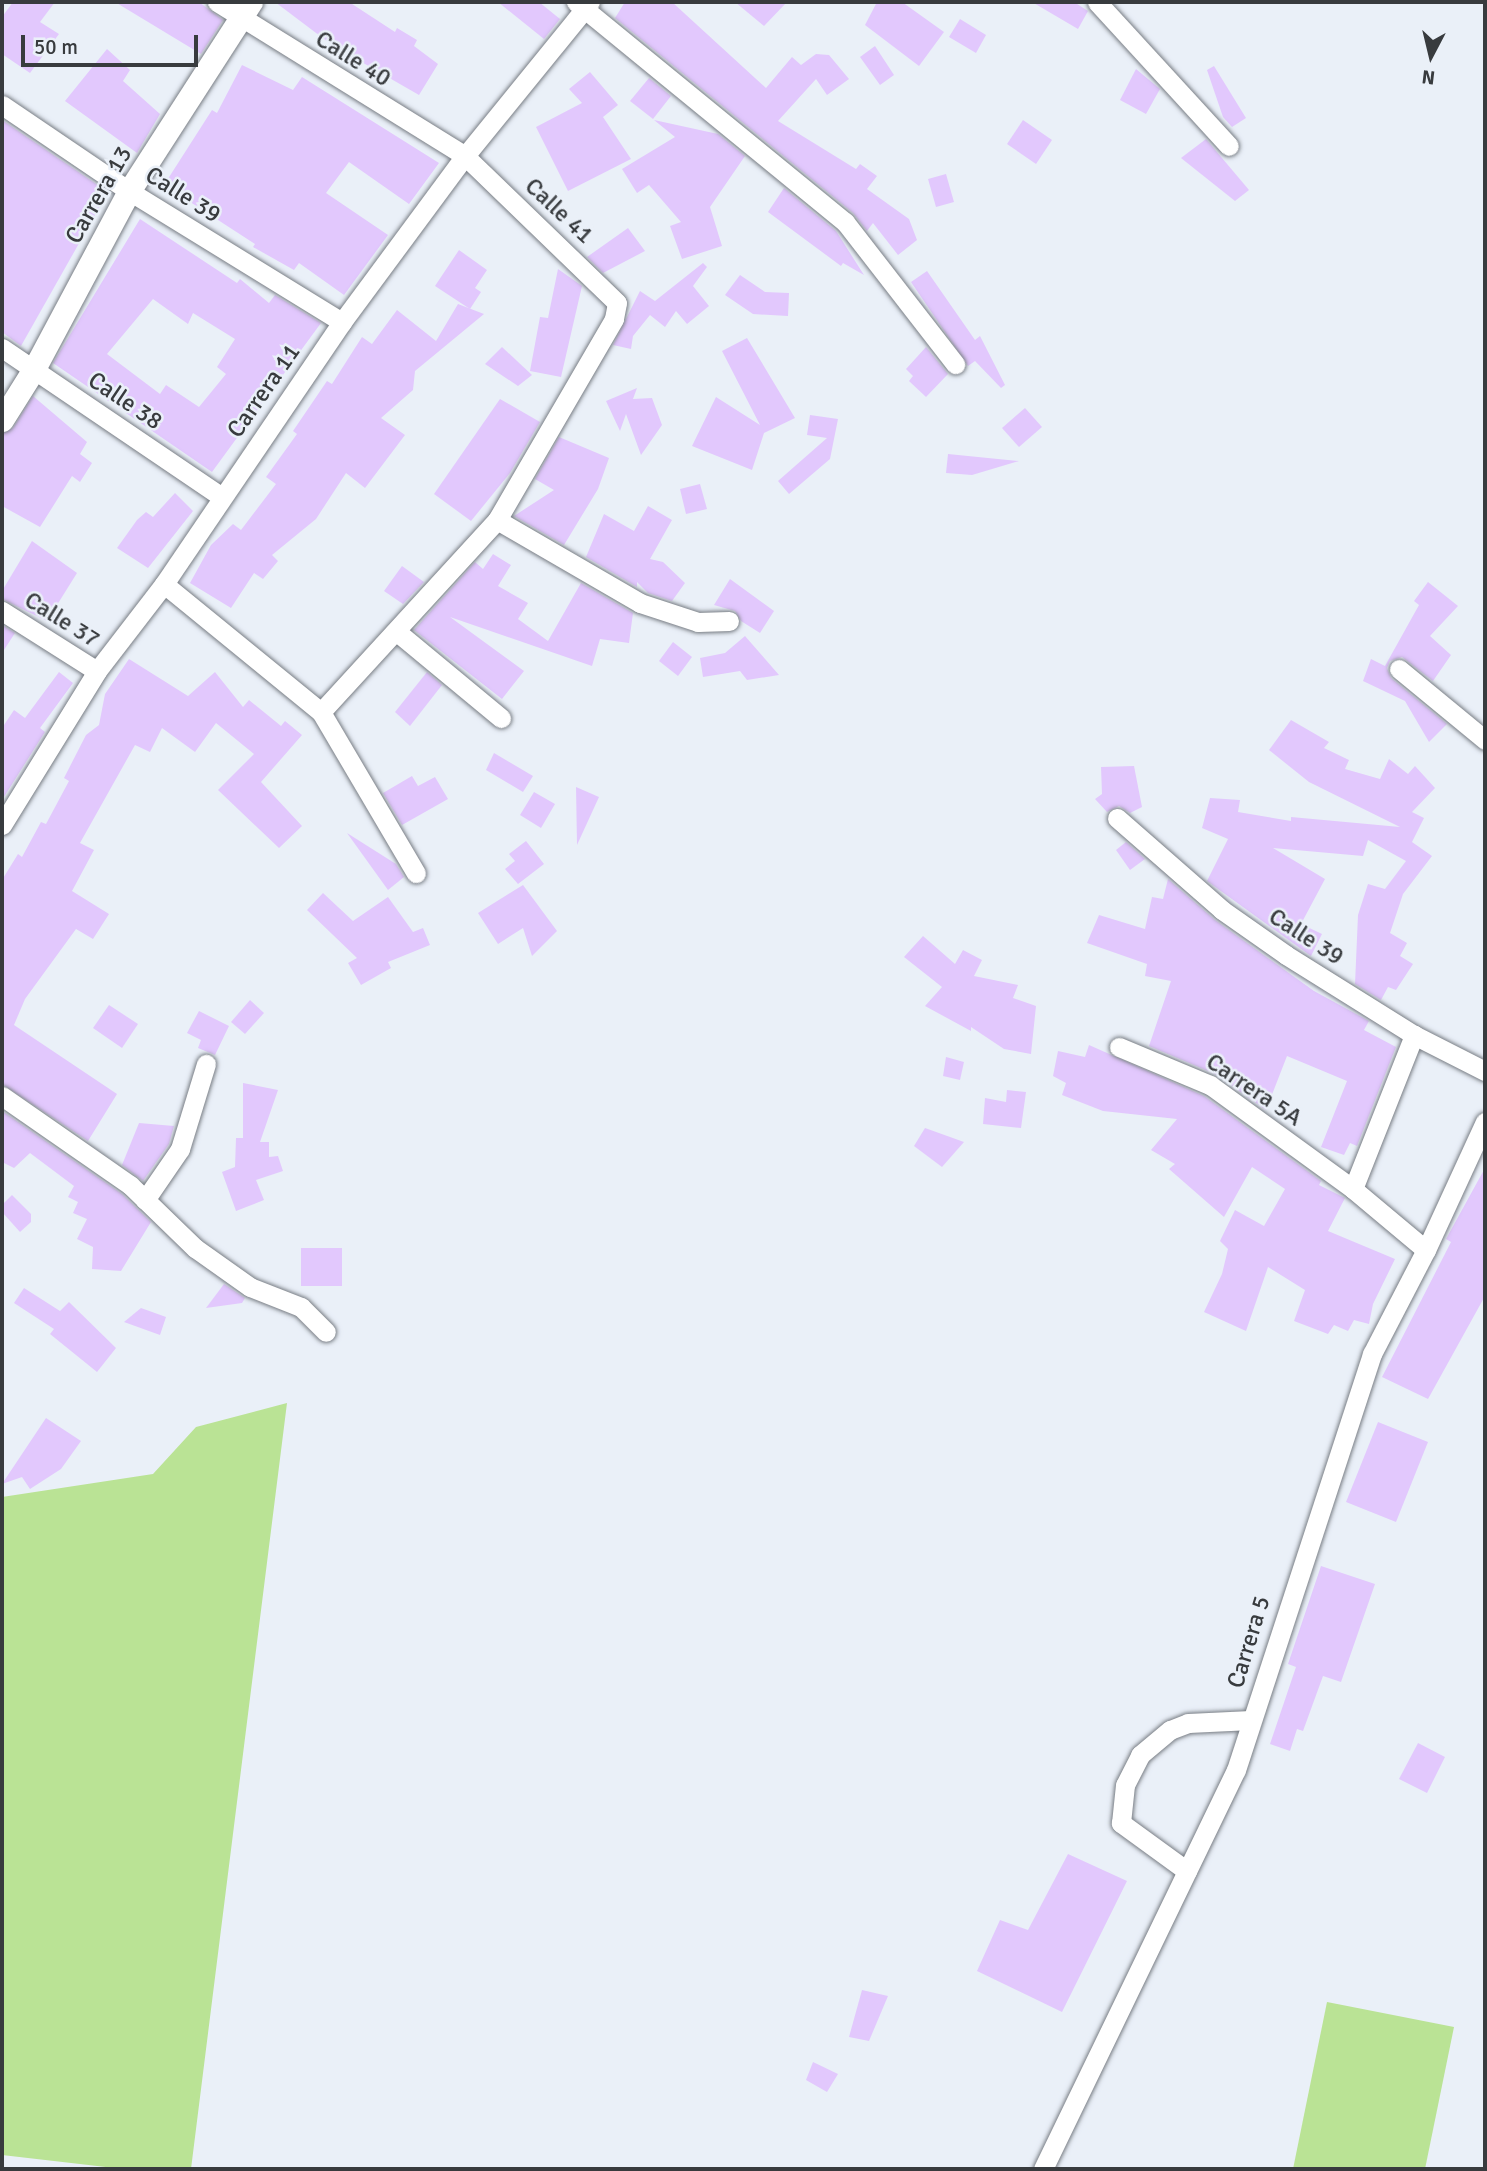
<!DOCTYPE html>
<html>
<head>
<meta charset="utf-8">
<style>
	body { margin:0 }
	#map { position:relative; width:1487px; height:2171px; overflow:hidden; background:#eaf0f8; font-family:Signika,sans-serif }
	div>[style] { position:absolute }
	[style*='--x'] { left:calc(var(--x)*1px); top:calc(var(--y)*1px); width:calc(var(--w)*1px); rotate:calc(var(--a)*1deg) }
	.green>* { inset:0; background:#bae395 }
	.building>* { inset:0; background:#e2c8fd }
	.roads { filter:drop-shadow(0 0 2px #787d84) drop-shadow(0 0 2px #787d84) }
	.minor>* { height:19px; margin:-9.5px; padding:0 9.5px; transform-origin:9.5px; border-radius:9.5px; background:#fff }
	.tertiary>* { height:23px; margin:-11.5px; padding:0 11.5px; transform-origin:11.5px; border-radius:11.5px; background:#fff }
	span { translate:-50% -50%; white-space:nowrap; text-align:center; line-height:1.15; -webkit-text-stroke:5px #eaf0f8; paint-order:stroke }
	.street-label { font-size:24px; color:#383b3e }
	.frame { position:absolute; inset:0; border:4px solid #383b3e; pointer-events:none }
	.north { position:absolute; left:1396px; top:21px; width:70px; height:70px; -webkit-text-stroke:5px #eaf0f8; paint-order:stroke; rotate:187deg; font-size:19px; font-weight:700; line-height:28px; text-align:center; color:#383b3e }
	.north::after { content:''; display:block; margin:auto; width:24px; height:32px; background:#383b3e; clip-path:polygon(50% 0,100% 100%,50% 72%,0 100%) }
	.scale { position:absolute; left:21px; top:35px; width:177px; height:32px; box-sizing:border-box; border:4px solid #383b3e; border-top:0; padding-left:9px; font-size:21px; line-height:24px; white-space:nowrap; color:#383b3e; -webkit-text-stroke:5px #eaf0f8; paint-order:stroke }
</style>
</head>
<body>
<div id="map">
	<div class="green">
		<div style="clip-path:polygon(287px 1403px,191px 2169px,123px 2169px,2px 2155px,2px 1497px,153px 1474px,196px 1427px)"></div>
		<div style="clip-path:polygon(1327px 2002px,1454px 2027px,1425px 2169px,1293px 2169px)"></div>
	</div>
	<div class="building">
		<div style="clip-path:polygon(13px 2px,55px 2px,40px 22px,59px 34px,30px 73px,2px 54px,2px 17px)"></div>
		<div style="clip-path:polygon(115px 2px,199px 2px,223px 20px,201px 54px)"></div>
		<div style="clip-path:polygon(275px 2px,349px 2px,395px 32px,397px 28px,417px 40px,414px 46px,438px 64px,419px 95px,332px 45px)"></div>
		<div style="clip-path:polygon(498px 2px,539px 2px,560px 19px,544px 39px)"></div>
		<div style="clip-path:polygon(625px 2px,672px 2px,766px 88px,792px 57px,801px 65px,816px 54px,829px 55px,849px 79px,827px 95px,816px 79px,778px 121px,856px 169px,860px 164px,877px 176px,867px 189px,909px 219px,917px 240px,898px 255px,873px 223px,867px 231px,853px 213px,615px 18px)"></div>
		<div style="clip-path:polygon(735px 2px,787px 2px,764px 26px)"></div>
		<div style="clip-path:polygon(877px 2px,902px 2px,944px 32px,919px 66px,865px 25px)"></div>
		<div style="clip-path:polygon(1032px 2px,1074px 2px,1088px 11px,1078px 29px)"></div>
		<div style="clip-path:polygon(960px 19px,986px 35px,976px 53px,949px 37px)"></div>
		<div style="clip-path:polygon(875px 46px,894px 75px,880px 85px,860px 57px)"></div>
		<div style="clip-path:polygon(107px 49px,130px 70px,123px 81px,160px 114px,137px 153px,65px 101px)"></div>
		<div style="clip-path:polygon(242px 65px,293px 90px,302px 77px,439px 163px,409px 204px,349px 162px,326px 193px,388px 235px,344px 295px,299px 263px,294px 270px,253px 247px,255px 244px,164px 185px,212px 110px,217px 113px)"></div>
		<div style="clip-path:polygon(1214px 66px,1246px 118px,1232px 127px,1223px 117px,1207px 70px)"></div>
		<div style="clip-path:polygon(1136px 69px,1160px 89px,1146px 114px,1120px 100px)"></div>
		<div style="clip-path:polygon(590px 72px,618px 105px,603px 117px,631px 159px,568px 191px,536px 127px,582px 103px,569px 89px)"></div>
		<div style="clip-path:polygon(649px 78px,671px 96px,653px 119px,630px 101px)"></div>
		<div style="clip-path:polygon(2px 120px,108px 192px,21px 346px,2px 332px)"></div>
		<div style="clip-path:polygon(654px 120px,718px 134px,745px 156px,710px 207px,722px 246px,682px 259px,670px 226px,681px 222px,649px 185px,637px 193px,622px 169px,675px 137px)"></div>
		<div style="clip-path:polygon(1023px 120px,1052px 140px,1036px 164px,1007px 144px)"></div>
		<div style="clip-path:polygon(1206px 139px,1249px 190px,1235px 201px,1181px 158px)"></div>
		<div style="clip-path:polygon(946px 174px,954px 202px,936px 207px,928px 179px)"></div>
		<div style="clip-path:polygon(784px 188px,836px 231px,864px 275px,843px 263px,841px 266px,768px 212px)"></div>
		<div style="clip-path:polygon(evenodd,140px 219px,237px 283px,240px 279px,269px 303px,275px 295px,321px 323px,212px 472px,53px 363px,140px 219px,153px 299px,188px 324px,193px 313px,235px 339px,217px 367px,226px 374px,199px 407px,166px 385px,160px 394px,107px 354px,153px 299px)"></div>
		<div style="clip-path:polygon(628px 228px,645px 251px,603px 273px,587px 257px)"></div>
		<div style="clip-path:polygon(459px 250px,487px 270px,475px 288px,481px 292px,470px 309px,435px 286px)"></div>
		<div style="clip-path:polygon(703px 263px,707px 267px,693px 286px,709px 306px,687px 324px,676px 311px,665px 327px,650px 315px,633px 336px,631px 349px,613px 345px,640px 291px,655px 301px)"></div>
		<div style="clip-path:polygon(558px 269px,582px 286px,561px 377px,530px 371px,540px 317px,548px 318px)"></div>
		<div style="clip-path:polygon(927px 271px,975px 340px,980px 336px,1005px 385px,1001px 388px,975px 361px,968px 366px,911px 282px)"></div>
		<div style="clip-path:polygon(740px 275px,765px 292px,789px 293px,788px 316px,753px 314px,725px 295px)"></div>
		<div style="clip-path:polygon(458px 304px,484px 314px,415px 371px,413px 390px,381px 418px,405px 435px,365px 488px,346px 473px,316px 519px,272px 555px,278px 561px,263px 579px,254px 573px,231px 608px,190px 583px,211px 545px,233px 524px,241px 530px,276px 484px,266px 477px,297px 434px,293px 431px,327px 381px,332px 384px,362px 337px,372px 344px,397px 310px,436px 341px)"></div>
		<div style="clip-path:polygon(747px 338px,795px 418px,764px 433px,752px 470px,692px 446px,716px 397px,760px 425px,722px 351px)"></div>
		<div style="clip-path:polygon(502px 347px,532px 375px,518px 386px,485px 364px)"></div>
		<div style="clip-path:polygon(926px 347px,948px 374px,926px 397px,909px 381px,913px 376px,906px 369px)"></div>
		<div style="clip-path:polygon(637px 388px,633px 399px,652px 398px,662px 425px,641px 455px,626px 414px,620px 431px,606px 401px)"></div>
		<div style="clip-path:polygon(33px 396px,87px 442px,80px 454px,92px 463px,80px 482px,72px 476px,40px 527px,2px 506px,2px 434px,13px 428px)"></div>
		<div style="clip-path:polygon(500px 399px,540px 422px,510px 473px,471px 521px,434px 494px)"></div>
		<div style="clip-path:polygon(1025px 408px,1042px 427px,1019px 447px,1002px 428px)"></div>
		<div style="clip-path:polygon(810px 415px,838px 419px,830px 459px,789px 494px,778px 481px,827px 438px,807px 435px)"></div>
		<div style="clip-path:polygon(559px 437px,609px 458px,598px 489px,564px 545px,514px 516px,554px 490px,535px 479px)"></div>
		<div style="clip-path:polygon(948px 454px,1019px 461px,972px 475px,946px 473px)"></div>
		<div style="clip-path:polygon(700px 484px,707px 509px,686px 514px,680px 489px)"></div>
		<div style="clip-path:polygon(175px 493px,193px 511px,148px 568px,117px 548px,137px 520px,146px 512px,153px 517px)"></div>
		<div style="clip-path:polygon(648px 506px,672px 520px,650px 559px,663px 562px,685px 583px,672px 601px,648px 593px,637px 582px,637px 587px,586px 557px,604px 514px,634px 531px)"></div>
		<div style="clip-path:polygon(32px 541px,77px 573px,47px 621px,2px 599px,2px 591px)"></div>
		<div style="clip-path:polygon(493px 554px,511px 565px,498px 586px,528px 603px,518px 619px,548px 641px,581px 583px,633px 613px,629px 643px,600px 639px,592px 666px,450px 617px,524px 671px,502px 699px,414px 630px,475px 562px,483px 569px)"></div>
		<div style="clip-path:polygon(402px 566px,424px 582px,403px 604px,384px 591px)"></div>
		<div style="clip-path:polygon(730px 579px,774px 611px,760px 633px,741px 621px,735px 611px,714px 605px)"></div>
		<div style="clip-path:polygon(1428px 582px,1458px 606px,1430px 636px,1451px 655px,1433px 681px,1402px 657px,1390px 661px,1387px 668px,1391px 678px,1447px 724px,1429px 742px,1405px 701px,1363px 681px,1371px 659px,1385px 666px,1419px 605px,1414px 601px)"></div>
		<div style="clip-path:polygon(2px 625px,15px 633px,2px 653px)"></div>
		<div style="clip-path:polygon(745px 636px,779px 675px,747px 680px,740px 671px,703px 677px,700px 658px,725px 653px)"></div>
		<div style="clip-path:polygon(673px 642px,692px 657px,678px 676px,659px 661px)"></div>
		<div style="clip-path:polygon(129px 659px,188px 696px,215px 672px,243px 707px,249px 700px,281px 726px,285px 721px,302px 735px,261px 782px,302px 826px,279px 848px,218px 790px,254px 754px,216px 723px,195px 752px,162px 728px,150px 752px,135px 745px,80px 843px,94px 850px,72px 891px,109px 914px,93px 939px,76px 929px,25px 999px,14px 1025px,117px 1094px,88px 1141px,2px 1084px,2px 880px,18px 854px,22px 857px,41px 822px,46px 824px,69px 781px,64px 778px,86px 735px,99px 725px,105px 694px)"></div>
		<div style="clip-path:polygon(59px 672px,73px 683px,40px 728px,45px 732px,2px 800px,2px 728px,14px 710px,25px 718px)"></div>
		<div style="clip-path:polygon(427px 672px,442px 685px,410px 726px,395px 712px)"></div>
		<div style="clip-path:polygon(1291px 720px,1329px 742px,1324px 748px,1349px 760px,1345px 769px,1380px 779px,1389px 759px,1408px 774px,1415px 766px,1435px 788px,1412px 812px,1424px 818px,1412px 842px,1432px 856px,1403px 894px,1390px 933px,1407px 943px,1400px 956px,1413px 964px,1396px 990px,1388px 987px,1381px 1000px,1355px 984px,1358px 915px,1368px 884px,1385px 889px,1406px 861px,1368px 840px,1363px 856px,1273px 848px,1325px 879px,1301px 924px,1322px 934px,1311px 956px,1207px 881px,1228px 839px,1202px 828px,1210px 798px,1240px 800px,1238px 812px,1291px 821px,1291px 817px,1400px 827px,1309px 782px,1269px 750px)"></div>
		<div style="clip-path:polygon(494px 753px,533px 776px,523px 792px,486px 770px)"></div>
		<div style="clip-path:polygon(1134px 766px,1142px 807px,1130px 813px,1119px 806px,1107px 812px,1095px 799px,1102px 794px,1101px 767px)"></div>
		<div style="clip-path:polygon(412px 776px,418px 786px,435px 777px,448px 799px,402px 825px,383px 793px)"></div>
		<div style="clip-path:polygon(576px 787px,599px 797px,577px 845px)"></div>
		<div style="clip-path:polygon(534px 792px,555px 804px,541px 828px,520px 815px)"></div>
		<div style="clip-path:polygon(347px 833px,396px 864px,404px 877px,388px 890px)"></div>
		<div style="clip-path:polygon(526px 841px,544px 864px,518px 884px,505px 869px,515px 861px,509px 854px)"></div>
		<div style="clip-path:polygon(1126px 842px,1145px 859px,1130px 870px,1116px 850px)"></div>
		<div style="clip-path:polygon(1168px 879px,1215px 920px,1314px 991px,1369px 1021px,1364px 1030px,1396px 1047px,1357px 1146px,1350px 1143px,1344px 1155px,1321px 1147px,1347px 1081px,1287px 1056px,1266px 1110px,1215px 1074px,1149px 1046px,1171px 981px,1145px 976px,1147px 964px,1087px 943px,1099px 915px,1145px 929px,1152px 897px,1163px 899px)"></div>
		<div style="clip-path:polygon(523px 885px,557px 931px,532px 956px,523px 928px,498px 944px,478px 913px)"></div>
		<div style="clip-path:polygon(323px 893px,353px 921px,388px 897px,413px 932px,423px 928px,430px 945px,388px 962px,391px 968px,361px 985px,348px 963px,357px 958px,307px 910px)"></div>
		<div style="clip-path:polygon(923px 936px,955px 964px,963px 950px,982px 960px,974px 976px,1018px 985px,1013px 998px,1036px 1006px,1031px 1054px,1004px 1049px,971px 1027px,971px 1031px,925px 1006px,942px 987px,904px 957px)"></div>
		<div style="clip-path:polygon(250px 1000px,264px 1013px,245px 1034px,231px 1022px)"></div>
		<div style="clip-path:polygon(109px 1005px,138px 1024px,122px 1048px,93px 1028px)"></div>
		<div style="clip-path:polygon(199px 1011px,229px 1026px,215px 1055px,198px 1048px,201px 1040px,187px 1033px)"></div>
		<div style="clip-path:polygon(1089px 1045px,1204px 1096px,1321px 1181px,1319px 1185px,1345px 1198px,1328px 1231px,1395px 1259px,1373px 1304px,1369px 1324px,1354px 1320px,1348px 1331px,1334px 1325px,1328px 1334px,1294px 1321px,1305px 1290px,1268px 1267px,1246px 1331px,1204px 1312px,1222px 1274px,1228px 1249px,1220px 1241px,1235px 1210px,1264px 1226px,1285px 1189px,1252px 1167px,1224px 1217px,1169px 1169px,1175px 1164px,1151px 1150px,1177px 1119px,1103px 1111px,1062px 1095px,1066px 1083px,1053px 1076px,1058px 1051px,1085px 1057px)"></div>
		<div style="clip-path:polygon(946px 1057px,964px 1062px,960px 1080px,943px 1076px)"></div>
		<div style="clip-path:polygon(243px 1083px,278px 1090px,260px 1142px,269px 1142px,269px 1157px,278px 1156px,283px 1171px,256px 1180px,264px 1200px,236px 1211px,222px 1172px,235px 1167px,236px 1138px,243px 1138px)"></div>
		<div style="clip-path:polygon(1007px 1090px,1026px 1092px,1021px 1128px,983px 1124px,985px 1098px,1006px 1102px)"></div>
		<div style="clip-path:polygon(2px 1111px,122px 1194px,151px 1222px,121px 1271px,92px 1269px,93px 1247px,77px 1239px,87px 1219px,73px 1213px,78px 1202px,68px 1197px,74px 1186px,30px 1153px,14px 1168px,2px 1162px)"></div>
		<div style="clip-path:polygon(139px 1123px,174px 1126px,169px 1144px,143px 1181px,122px 1165px)"></div>
		<div style="clip-path:polygon(925px 1128px,964px 1142px,942px 1167px,914px 1146px)"></div>
		<div style="clip-path:polygon(1485px 1168px,1485px 1296px,1428px 1399px,1382px 1377px,1451px 1242px,1446px 1239px)"></div>
		<div style="clip-path:polygon(12px 1195px,31px 1214px,31px 1222px,20px 1232px,2px 1212px,2px 1205px)"></div>
		<div style="clip-path:polygon(301px 1248px,342px 1248px,342px 1286px,301px 1286px)"></div>
		<div style="clip-path:polygon(224px 1284px,245px 1298px,242px 1303px,206px 1308px)"></div>
		<div style="clip-path:polygon(24px 1288px,60px 1311px,69px 1302px,116px 1348px,97px 1372px,50px 1334px,54px 1329px,14px 1303px)"></div>
		<div style="clip-path:polygon(141px 1308px,166px 1317px,160px 1335px,124px 1322px)"></div>
		<div style="clip-path:polygon(46px 1418px,81px 1441px,61px 1469px,30px 1489px,22px 1477px,2px 1484px)"></div>
		<div style="clip-path:polygon(1378px 1422px,1428px 1442px,1396px 1522px,1346px 1502px)"></div>
		<div style="clip-path:polygon(1321px 1566px,1375px 1584px,1341px 1682px,1323px 1676px,1303px 1731px,1297px 1729px,1290px 1751px,1270px 1744px,1296px 1667px,1288px 1664px)"></div>
		<div style="clip-path:polygon(1418px 1743px,1445px 1757px,1427px 1793px,1399px 1779px)"></div>
		<div style="clip-path:polygon(1068px 1854px,1127px 1881px,1062px 2012px,977px 1971px,1000px 1920px,1028px 1930px)"></div>
		<div style="clip-path:polygon(862px 1990px,888px 1996px,869px 2041px,849px 2037px)"></div>
		<div style="clip-path:polygon(813px 2062px,838px 2074px,827px 2092px,806px 2080px)"></div>
	</div>
	<div class="roads">
		<div class="minor">
			<div style="--x:217;--y:2;--w:292;--a:31.8"></div>
			<div style="--x:465;--y:156;--w:211;--a:44"></div>
			<div style="--x:617;--y:303;--w:16;--a:101"></div>
			<div style="--x:614;--y:319;--w:233;--a:120.2"></div>
			<div style="--x:497;--y:520;--w:260;--a:132.5"></div>
			<div style="--x:576;--y:2;--w:348;--a:39.3"></div>
			<div style="--x:845;--y:222;--w:180;--a:52.2"></div>
			<div style="--x:1097;--y:2;--w:195;--a:47.5"></div>
			<div style="--x:2;--y:105;--w:153;--a:34.1"></div>
			<div style="--x:129;--y:191;--w:250;--a:31.6"></div>
			<div style="--x:2;--y:348;--w:264;--a:34.1"></div>
			<div style="--x:497;--y:520;--w:165;--a:30.1"></div>
			<div style="--x:640;--y:603;--w:61;--a:18.1"></div>
			<div style="--x:698;--y:622;--w:31;--a:-2"></div>
			<div style="--x:164;--y:584;--w:203;--a:39.2"></div>
			<div style="--x:321;--y:712;--w:187;--a:59.5"></div>
			<div style="--x:2;--y:611;--w:112;--a:32.3"></div>
			<div style="--x:397;--y:632;--w:135;--a:39.6"></div>
			<div style="--x:1399;--y:669;--w:112;--a:39.5"></div>
			<div style="--x:1117;--y:818;--w:140;--a:41.2"></div>
			<div style="--x:1222;--y:910;--w:78;--a:35.1"></div>
			<div style="--x:1286;--y:955;--w:151;--a:32"></div>
			<div style="--x:1414;--y:1035;--w:80;--a:26.9"></div>
			<div style="--x:2;--y:825;--w:181;--a:-58.3"></div>
			<div style="--x:97;--y:671;--w:110;--a:-52.4"></div>
			<div style="--x:164;--y:584;--w:317;--a:-55.8"></div>
			<div style="--x:342;--y:322;--w:207;--a:-53.5"></div>
			<div style="--x:465;--y:156;--w:198;--a:-50.9"></div>
			<div style="--x:1119;--y:1047;--w:99;--a:22.7"></div>
			<div style="--x:1210;--y:1085;--w:177;--a:36"></div>
			<div style="--x:1353;--y:1189;--w:95;--a:39.9"></div>
			<div style="--x:2;--y:1096;--w:156;--a:34.8"></div>
			<div style="--x:130;--y:1185;--w:91;--a:44.1"></div>
			<div style="--x:195;--y:1248;--w:67;--a:35.3"></div>
			<div style="--x:250;--y:1287;--w:55;--a:21.4"></div>
			<div style="--x:301;--y:1307;--w:35;--a:45"></div>
			<div style="--x:1353;--y:1189;--w:166;--a:-68.4"></div>
			<div style="--x:145;--y:1200;--w:62;--a:-55.5"></div>
			<div style="--x:180;--y:1149;--w:89;--a:-73"></div>
			<div style="--x:1187;--y:1871;--w:82;--a:-144"></div>
			<div style="--x:1121;--y:1823;--w:38;--a:-84"></div>
			<div style="--x:1125;--y:1785;--w:34;--a:-63"></div>
			<div style="--x:1140;--y:1755;--w:39;--a:-40"></div>
			<div style="--x:1170;--y:1730;--w:19;--a:-21"></div>
			<div style="--x:1188;--y:1723;--w:63;--a:-2.7"></div>
			<div style="--x:1043;--y:2169;--w:443;--a:-64.2"></div>
			<div style="--x:1236;--y:1770;--w:438;--a:-71.9"></div>
			<div style="--x:1372;--y:1354;--w:117;--a:-62.6"></div>
			<div style="--x:1426;--y:1250;--w:141;--a:-65.3"></div>
		</div>
		<div class="tertiary">
			<div style="--x:2;--y:420;--w:60;--a:-57.9"></div>
			<div style="--x:34;--y:369;--w:202;--a:-61.9"></div>
			<div style="--x:129;--y:191;--w:225;--a:-57.2"></div>
		</div>
	</div>
	<div class="street-label">
		<span style="left:353px;top:59px;rotate:32deg">Calle 40</span>
		<span style="left:99px;top:195px;rotate:-60deg">Carrera 13</span>
		<span style="left:183px;top:195px;rotate:32deg">Calle 39</span>
		<span style="left:559px;top:211px;rotate:43deg">Calle 41</span>
		<span style="left:264px;top:391px;rotate:-55deg">Carrera 11</span>
		<span style="left:125px;top:401px;rotate:34deg">Calle 38</span>
		<span style="left:62px;top:620px;rotate:32deg">Calle 37</span>
		<span style="left:1306px;top:937px;rotate:33deg">Calle 39</span>
		<span style="left:1254px;top:1090px;rotate:34deg">Carrera 5A</span>
		<span style="left:1249px;top:1642px;rotate:-73deg">Carrera 5</span>
	</div>
	<div class="frame"></div>
	<div class="north">N</div>
	<div class="scale">50 m</div>
</div>
</body>
</html>
